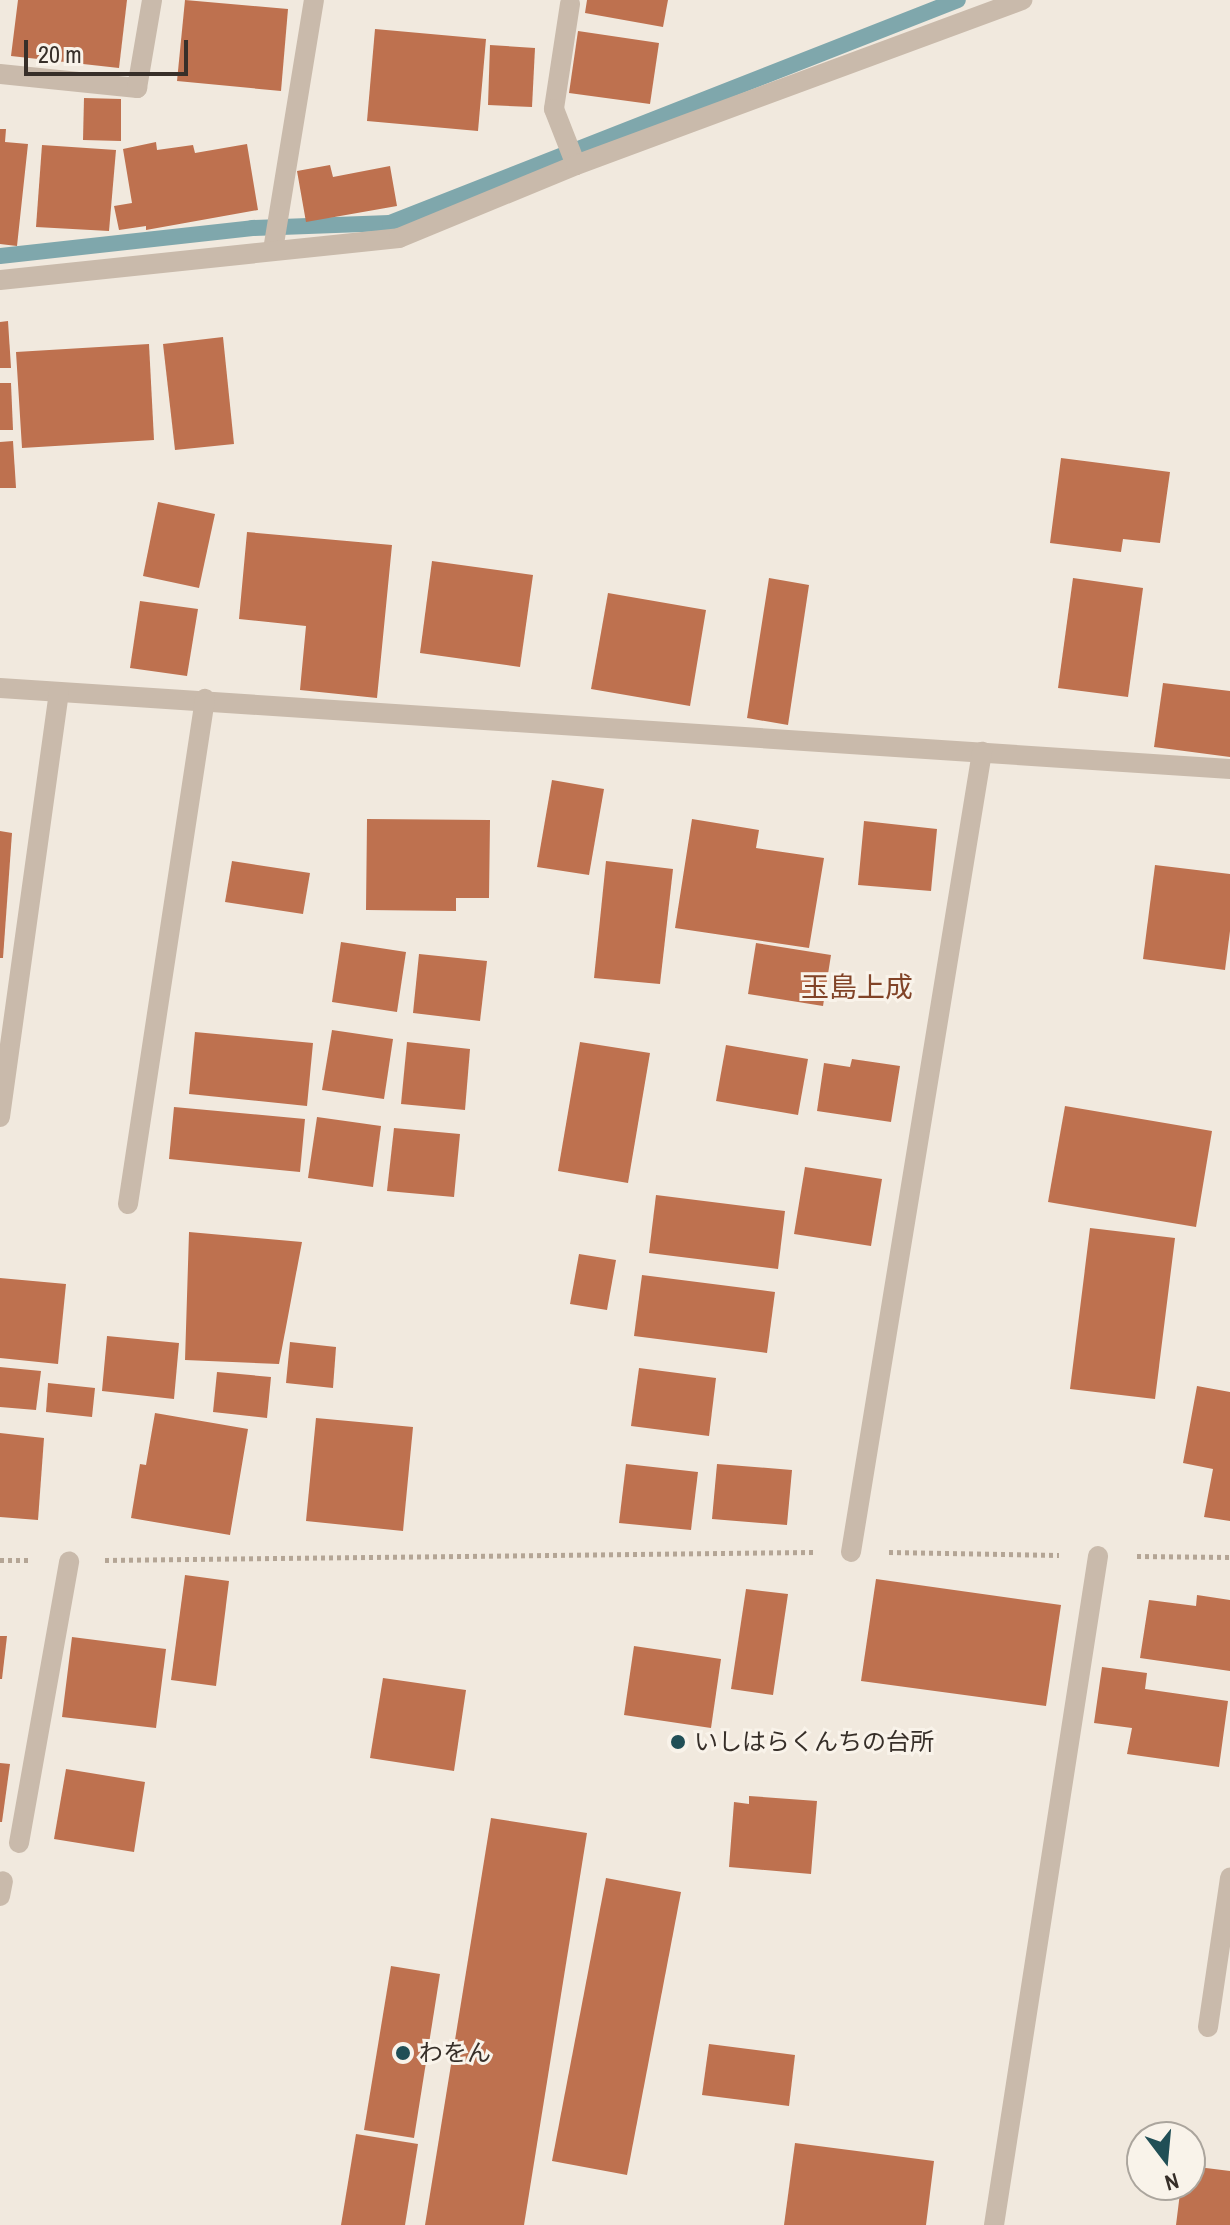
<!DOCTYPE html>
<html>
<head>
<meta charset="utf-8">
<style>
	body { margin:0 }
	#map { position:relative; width:1230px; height:2225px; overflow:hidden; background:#f1e9de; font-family:"Archivo Narrow","Noto Sans JP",sans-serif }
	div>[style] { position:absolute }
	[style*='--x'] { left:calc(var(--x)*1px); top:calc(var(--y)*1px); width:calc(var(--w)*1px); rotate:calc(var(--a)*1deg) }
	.stream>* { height:16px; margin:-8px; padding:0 8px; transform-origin:8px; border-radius:8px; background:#7fa7ac }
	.building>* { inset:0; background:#be714f }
	.path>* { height:5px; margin-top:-2.5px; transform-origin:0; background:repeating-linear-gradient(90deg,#b4a595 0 4px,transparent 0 8px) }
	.minor>* { height:20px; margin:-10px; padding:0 10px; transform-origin:10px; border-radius:10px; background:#c9baab }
	.dots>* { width:22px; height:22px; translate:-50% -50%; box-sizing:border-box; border:4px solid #f9f3ea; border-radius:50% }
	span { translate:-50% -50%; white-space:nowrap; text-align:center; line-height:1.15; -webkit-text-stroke:6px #f9f3ea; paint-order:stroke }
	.poi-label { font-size:24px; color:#372f29 }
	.left { translate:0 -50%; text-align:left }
	.quarter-label { font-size:28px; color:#814327 }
	.north { position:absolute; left:1126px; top:2121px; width:80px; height:80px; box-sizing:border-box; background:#f9f3ea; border:2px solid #aba59d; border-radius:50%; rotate:164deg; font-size:22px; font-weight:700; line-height:32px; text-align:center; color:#372f29 }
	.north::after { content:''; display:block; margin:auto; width:28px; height:36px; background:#214f56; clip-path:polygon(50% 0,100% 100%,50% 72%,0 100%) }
	.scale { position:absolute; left:24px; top:40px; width:164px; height:36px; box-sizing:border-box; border:4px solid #372f29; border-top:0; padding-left:10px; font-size:24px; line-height:28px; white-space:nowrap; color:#372f29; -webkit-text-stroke:6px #f9f3ea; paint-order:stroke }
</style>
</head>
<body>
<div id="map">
	<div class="stream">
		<div style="--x:0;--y:256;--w:254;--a:-6.3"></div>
		<div style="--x:252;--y:228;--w:138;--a:-2.1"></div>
		<div style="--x:390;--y:223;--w:610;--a:-21.44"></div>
	</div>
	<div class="building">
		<div style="clip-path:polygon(18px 0,127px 0,119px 68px,11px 56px)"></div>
		<div style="clip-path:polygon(185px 0,288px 9px,281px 91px,177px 81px)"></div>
		<div style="clip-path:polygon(587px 0,668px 0,663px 27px,585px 13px)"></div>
		<div style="clip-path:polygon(375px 29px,486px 39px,478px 131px,367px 121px)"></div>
		<div style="clip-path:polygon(578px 31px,659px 43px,650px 104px,569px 93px)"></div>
		<div style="clip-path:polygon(490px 45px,535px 48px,532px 107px,488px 105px)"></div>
		<div style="clip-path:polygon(84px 98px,121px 99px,121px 141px,83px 140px)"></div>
		<div style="clip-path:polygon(0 129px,6px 129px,5px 142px,28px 144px,17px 246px,0 244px)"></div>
		<div style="clip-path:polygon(156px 142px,157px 150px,193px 145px,195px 153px,247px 144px,258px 210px,146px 230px,146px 226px,119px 230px,114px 206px,132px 203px,123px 149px)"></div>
		<div style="clip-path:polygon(42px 145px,116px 150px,109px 231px,36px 227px)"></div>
		<div style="clip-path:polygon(330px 165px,333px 177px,390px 166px,397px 206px,306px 222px,297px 171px)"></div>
		<div style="clip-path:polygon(8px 321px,11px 368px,0 368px,0 322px)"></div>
		<div style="clip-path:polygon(223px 337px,234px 444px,175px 450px,163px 344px)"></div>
		<div style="clip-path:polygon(149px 344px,154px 440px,22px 448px,16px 352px)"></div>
		<div style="clip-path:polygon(0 383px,11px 383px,13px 430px,0 430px)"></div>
		<div style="clip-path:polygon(13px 441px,16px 488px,0 488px,0 442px)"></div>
		<div style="clip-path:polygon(1061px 458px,1170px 472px,1160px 543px,1123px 539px,1121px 552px,1050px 543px)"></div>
		<div style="clip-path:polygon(158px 502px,215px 514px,199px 588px,143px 576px)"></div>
		<div style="clip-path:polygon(247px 532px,392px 545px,377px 698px,300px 690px,306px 626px,239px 619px)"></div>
		<div style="clip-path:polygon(432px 561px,533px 575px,520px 667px,420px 653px)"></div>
		<div style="clip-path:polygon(769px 578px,809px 585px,788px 725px,747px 718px)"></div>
		<div style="clip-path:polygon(1073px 578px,1143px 588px,1128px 697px,1058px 688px)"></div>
		<div style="clip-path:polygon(608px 593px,706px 610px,690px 706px,591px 689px)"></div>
		<div style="clip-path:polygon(140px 601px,198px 609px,187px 676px,130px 668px)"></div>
		<div style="clip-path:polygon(1163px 683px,1230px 691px,1230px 757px,1154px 747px)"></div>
		<div style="clip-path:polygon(552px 780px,604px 789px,589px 875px,537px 867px)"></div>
		<div style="clip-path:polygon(367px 819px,490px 820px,489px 898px,456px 898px,456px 911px,366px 910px)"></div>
		<div style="clip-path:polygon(692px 819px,759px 830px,756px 848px,824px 858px,809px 948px,675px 928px)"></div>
		<div style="clip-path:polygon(864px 821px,937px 829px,931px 891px,858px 885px)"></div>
		<div style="clip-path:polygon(0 831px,12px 833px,3px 958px,0 958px)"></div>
		<div style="clip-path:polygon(232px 861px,310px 873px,303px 914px,225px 902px)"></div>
		<div style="clip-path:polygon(606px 861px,673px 869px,660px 984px,594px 978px)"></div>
		<div style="clip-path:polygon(1155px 865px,1230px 874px,1230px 931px,1225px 970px,1143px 959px)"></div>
		<div style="clip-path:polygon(341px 942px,406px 952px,397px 1012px,332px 1002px)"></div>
		<div style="clip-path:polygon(756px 943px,831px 955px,823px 1006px,748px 994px)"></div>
		<div style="clip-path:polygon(419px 954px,487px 961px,480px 1021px,413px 1013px)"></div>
		<div style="clip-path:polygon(332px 1030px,393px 1039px,384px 1099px,322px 1090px)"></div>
		<div style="clip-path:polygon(195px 1032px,313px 1043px,307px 1106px,189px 1094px)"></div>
		<div style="clip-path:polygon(407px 1042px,470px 1049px,465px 1110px,401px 1104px)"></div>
		<div style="clip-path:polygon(580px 1042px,650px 1053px,628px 1183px,558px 1171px)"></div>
		<div style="clip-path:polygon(726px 1045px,808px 1059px,798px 1115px,716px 1101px)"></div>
		<div style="clip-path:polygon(852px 1059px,900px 1066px,891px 1122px,817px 1111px,824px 1063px,850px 1067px)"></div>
		<div style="clip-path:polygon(1065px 1106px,1212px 1131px,1196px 1227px,1048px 1202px)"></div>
		<div style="clip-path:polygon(174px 1107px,305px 1119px,300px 1172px,169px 1159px)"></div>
		<div style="clip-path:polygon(317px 1117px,381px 1126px,373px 1187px,308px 1178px)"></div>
		<div style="clip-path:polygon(394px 1128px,460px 1134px,454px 1197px,387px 1191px)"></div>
		<div style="clip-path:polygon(805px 1167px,882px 1179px,871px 1246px,794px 1234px)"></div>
		<div style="clip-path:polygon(656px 1195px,785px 1211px,778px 1269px,649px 1253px)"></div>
		<div style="clip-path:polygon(1090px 1228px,1175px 1238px,1155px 1399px,1070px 1389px)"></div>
		<div style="clip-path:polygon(189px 1232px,302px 1242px,279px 1364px,185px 1360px)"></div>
		<div style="clip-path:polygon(579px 1254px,616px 1260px,607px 1310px,570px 1304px)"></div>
		<div style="clip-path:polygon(642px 1275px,775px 1292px,767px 1353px,634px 1336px)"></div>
		<div style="clip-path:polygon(0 1278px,66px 1284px,58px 1364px,0 1358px)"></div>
		<div style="clip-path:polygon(107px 1336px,179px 1343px,174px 1399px,102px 1391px)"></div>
		<div style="clip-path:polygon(290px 1342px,336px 1347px,333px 1388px,286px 1383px)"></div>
		<div style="clip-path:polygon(0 1367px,41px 1371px,36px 1410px,0 1407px)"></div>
		<div style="clip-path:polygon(639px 1368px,716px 1378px,709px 1436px,631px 1426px)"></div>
		<div style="clip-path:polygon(217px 1372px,271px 1377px,267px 1418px,213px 1412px)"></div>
		<div style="clip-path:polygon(48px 1383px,95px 1388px,92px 1417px,46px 1412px)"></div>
		<div style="clip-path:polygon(1197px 1386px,1230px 1392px,1230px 1521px,1204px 1517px,1213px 1469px,1183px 1463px)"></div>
		<div style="clip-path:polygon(155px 1413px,248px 1429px,230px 1535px,131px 1518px,140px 1464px,146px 1465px)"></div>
		<div style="clip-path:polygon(316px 1418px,413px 1427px,403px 1531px,306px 1521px)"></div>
		<div style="clip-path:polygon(0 1433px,44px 1438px,38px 1520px,0 1517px)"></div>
		<div style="clip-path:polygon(626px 1464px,698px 1472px,691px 1530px,619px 1523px)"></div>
		<div style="clip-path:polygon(717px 1464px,792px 1470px,787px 1525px,712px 1519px)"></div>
		<div style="clip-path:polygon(185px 1575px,229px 1581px,216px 1686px,171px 1680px)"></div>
		<div style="clip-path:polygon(876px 1579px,1061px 1605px,1046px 1706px,861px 1681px)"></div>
		<div style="clip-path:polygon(746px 1589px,788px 1594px,773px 1695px,731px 1689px)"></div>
		<div style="clip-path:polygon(1197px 1595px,1230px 1600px,1230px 1671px,1140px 1658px,1149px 1600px,1196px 1606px)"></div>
		<div style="clip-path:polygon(0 1636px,7px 1636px,2px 1679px,0 1679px)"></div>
		<div style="clip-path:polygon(72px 1637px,166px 1649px,156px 1728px,62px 1717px)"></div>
		<div style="clip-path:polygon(634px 1646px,721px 1659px,711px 1728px,624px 1715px)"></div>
		<div style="clip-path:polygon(1102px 1667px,1147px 1673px,1145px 1689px,1228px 1701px,1219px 1767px,1127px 1754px,1132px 1728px,1094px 1723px)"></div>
		<div style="clip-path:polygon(383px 1678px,466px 1690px,454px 1771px,370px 1758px)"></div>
		<div style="clip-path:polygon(0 1763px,10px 1764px,2px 1822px,0 1822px)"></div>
		<div style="clip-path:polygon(66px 1769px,145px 1782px,134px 1852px,54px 1839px)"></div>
		<div style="clip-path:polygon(749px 1796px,817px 1801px,811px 1874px,729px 1867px,734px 1802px,749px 1804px)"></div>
		<div style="clip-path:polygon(491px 1818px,587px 1833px,524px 2225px,425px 2225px)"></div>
		<div style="clip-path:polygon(606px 1878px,681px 1892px,627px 2175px,552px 2161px)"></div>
		<div style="clip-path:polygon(391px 1966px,440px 1974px,414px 2138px,364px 2130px)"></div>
		<div style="clip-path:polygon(709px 2044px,795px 2055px,789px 2106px,702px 2095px)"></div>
		<div style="clip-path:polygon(356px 2134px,418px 2144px,405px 2225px,341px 2225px)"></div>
		<div style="clip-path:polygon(795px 2143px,934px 2161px,926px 2225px,784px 2225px)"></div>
		<div style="clip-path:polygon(1190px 2166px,1230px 2171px,1230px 2225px,1176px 2225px,1181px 2185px,1190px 2185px)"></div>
	</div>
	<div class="path">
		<div style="--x:889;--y:1552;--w:170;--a:1"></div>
		<div style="--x:1137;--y:1556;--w:93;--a:0.6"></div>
		<div style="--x:0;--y:1560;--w:31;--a:0"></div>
		<div style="--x:105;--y:1560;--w:710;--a:-0.65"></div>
	</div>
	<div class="minor">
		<div style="--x:570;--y:4;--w:106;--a:98.7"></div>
		<div style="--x:554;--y:109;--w:60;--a:68.6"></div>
		<div style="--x:0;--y:74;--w:138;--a:5.8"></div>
		<div style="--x:137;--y:88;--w:89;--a:-80.3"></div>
		<div style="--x:273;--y:250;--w:253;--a:-80.7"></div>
		<div style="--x:0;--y:280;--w:401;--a:-6"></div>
		<div style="--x:399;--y:238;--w:191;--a:-22.4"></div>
		<div style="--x:576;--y:165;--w:476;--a:-20.3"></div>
		<div style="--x:0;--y:688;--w:1233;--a:3.77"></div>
		<div style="--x:0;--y:1117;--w:429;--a:-82.1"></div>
		<div style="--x:128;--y:1204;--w:511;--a:-81.33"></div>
		<div style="--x:851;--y:1552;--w:811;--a:-80.7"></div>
		<div style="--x:19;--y:1843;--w:286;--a:-79.9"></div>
		<div style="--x:0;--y:1896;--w:15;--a:-79"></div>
		<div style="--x:1208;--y:2027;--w:151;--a:-81.6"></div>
		<div style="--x:994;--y:2225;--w:677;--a:-81.16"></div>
	</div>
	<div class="dots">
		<div style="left:678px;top:1742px;background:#214f56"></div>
		<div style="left:403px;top:2053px;background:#214f56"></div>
	</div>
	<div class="poi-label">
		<span class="left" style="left:694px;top:1742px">いしはらくんちの台所</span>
		<span class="left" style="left:419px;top:2053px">わをん</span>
	</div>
	<div class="quarter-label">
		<span style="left:857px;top:987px">玉島上成</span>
	</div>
	<div class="north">N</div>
	<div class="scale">20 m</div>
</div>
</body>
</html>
